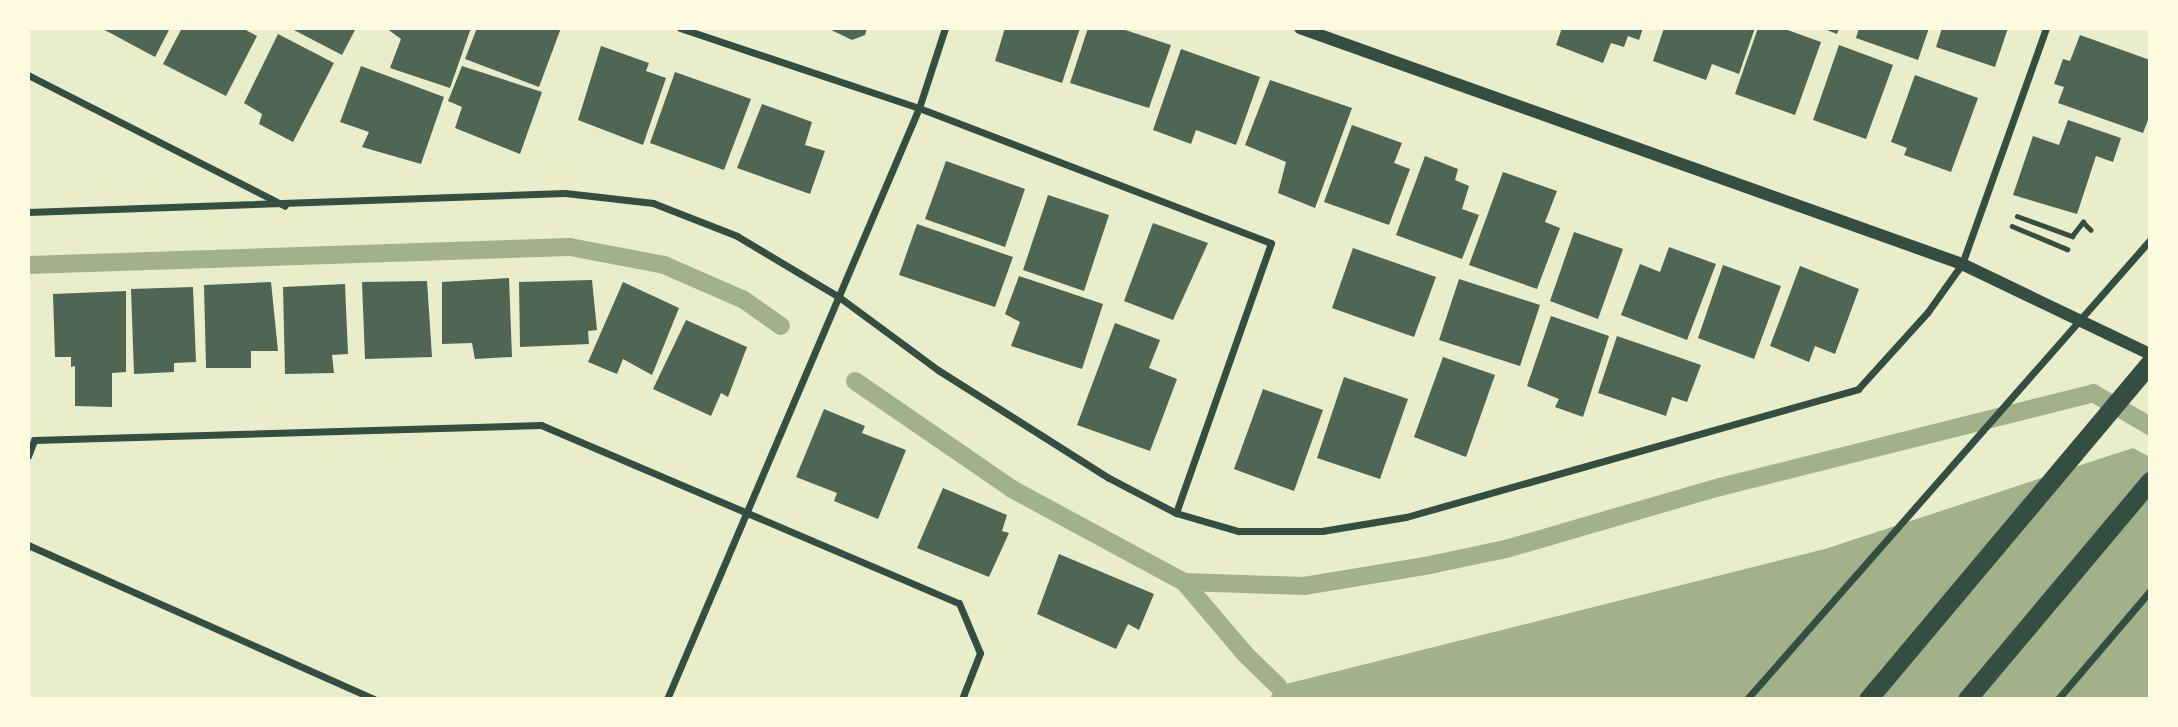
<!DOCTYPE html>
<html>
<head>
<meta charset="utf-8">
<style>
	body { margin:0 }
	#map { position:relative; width:2178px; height:727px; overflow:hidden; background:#e9edc9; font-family:Overpass,sans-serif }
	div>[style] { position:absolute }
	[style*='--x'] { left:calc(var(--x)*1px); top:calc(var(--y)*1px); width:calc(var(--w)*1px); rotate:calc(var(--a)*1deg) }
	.water>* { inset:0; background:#a3b18a }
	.stream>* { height:18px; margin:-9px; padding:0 9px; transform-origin:9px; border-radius:9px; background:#a3b18a }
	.building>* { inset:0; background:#4f6655 }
	.path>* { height:4.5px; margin:-2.25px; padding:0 2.25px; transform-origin:2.25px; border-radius:2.25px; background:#344e41 }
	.minor>* { height:7px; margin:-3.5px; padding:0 3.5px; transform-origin:3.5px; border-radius:3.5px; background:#344e41 }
	.tertiary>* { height:12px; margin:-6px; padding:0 6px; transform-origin:6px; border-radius:6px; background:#344e41 }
	.trunk>* { height:19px; margin:-9.5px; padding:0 9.5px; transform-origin:9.5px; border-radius:9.5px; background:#344e41 }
	span { translate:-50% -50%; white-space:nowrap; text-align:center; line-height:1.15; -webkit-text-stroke:7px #fefae0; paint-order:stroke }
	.frame { position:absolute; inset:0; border:30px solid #fefae0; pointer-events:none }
</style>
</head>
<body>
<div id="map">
	<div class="water">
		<div style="clip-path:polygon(2133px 448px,2150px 457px,2150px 699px,1269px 699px,1278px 686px,1825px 549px)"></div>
	</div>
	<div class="stream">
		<div style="--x:28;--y:265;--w:542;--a:-1.9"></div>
		<div style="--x:570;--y:247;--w:96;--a:10.8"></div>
		<div style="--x:664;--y:265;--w:87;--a:23.6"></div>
		<div style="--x:744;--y:300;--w:45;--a:35.1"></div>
		<div style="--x:855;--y:381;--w:191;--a:34.5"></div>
		<div style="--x:1012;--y:489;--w:196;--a:28.4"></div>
		<div style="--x:1184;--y:582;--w:94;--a:49.7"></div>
		<div style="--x:1245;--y:654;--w:46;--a:44.1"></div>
		<div style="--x:1184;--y:582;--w:120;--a:1.9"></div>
		<div style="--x:1304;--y:586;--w:123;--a:-9.4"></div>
		<div style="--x:1425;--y:566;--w:83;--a:-11.9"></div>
		<div style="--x:1506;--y:549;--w:223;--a:-16.2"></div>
		<div style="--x:1720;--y:487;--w:385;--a:-14.1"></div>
		<div style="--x:2093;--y:393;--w:66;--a:30.1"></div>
	</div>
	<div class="building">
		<div style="clip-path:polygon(101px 28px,170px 28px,155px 57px)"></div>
		<div style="clip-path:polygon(182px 28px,242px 28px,257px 36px,226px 96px,163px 64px)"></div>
		<div style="clip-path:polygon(290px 28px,356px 28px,342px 55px)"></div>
		<div style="clip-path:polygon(386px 28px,471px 28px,450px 88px,390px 68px,401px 39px)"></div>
		<div style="clip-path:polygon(477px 28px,561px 28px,539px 87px,465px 59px)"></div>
		<div style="clip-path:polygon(827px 28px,867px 28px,865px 35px,852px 40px)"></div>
		<div style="clip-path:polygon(1005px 28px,1080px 28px,1062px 83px,995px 61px)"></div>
		<div style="clip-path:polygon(1088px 28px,1119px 28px,1171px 45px,1149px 108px,1070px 83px)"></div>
		<div style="clip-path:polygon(1562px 28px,1643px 28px,1639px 40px,1628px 36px,1624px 47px,1611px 43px,1603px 63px,1556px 45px)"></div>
		<div style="clip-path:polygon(1664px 28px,1755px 28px,1739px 74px,1712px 64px,1706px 80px,1653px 61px)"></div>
		<div style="clip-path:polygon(1758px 28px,1782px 28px,1821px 42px,1795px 115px,1735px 94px)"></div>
		<div style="clip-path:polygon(1822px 28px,1839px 28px,1837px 34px)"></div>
		<div style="clip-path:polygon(1859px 28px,1929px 28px,1918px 60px,1856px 38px)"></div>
		<div style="clip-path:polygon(1942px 28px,2008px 28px,1995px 67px,1936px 47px)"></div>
		<div style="clip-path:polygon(278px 34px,334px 63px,293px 142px,259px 124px,262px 114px,244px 103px)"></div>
		<div style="clip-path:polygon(2080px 35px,2150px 60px,2150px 115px,2143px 133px,2058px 103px,2064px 87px,2054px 84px,2063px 59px,2070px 61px)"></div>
		<div style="clip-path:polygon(1839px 45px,1893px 65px,1866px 139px,1813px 120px)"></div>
		<div style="clip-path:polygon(601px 46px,649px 63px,646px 71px,666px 78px,643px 145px,578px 120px)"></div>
		<div style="clip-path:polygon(1181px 49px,1260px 77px,1236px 145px,1196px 130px,1191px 144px,1153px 130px)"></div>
		<div style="clip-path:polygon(361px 66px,444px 97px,421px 164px,362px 147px,369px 132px,340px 122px)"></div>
		<div style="clip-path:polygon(462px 66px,542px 92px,520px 154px,455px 128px,462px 107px,448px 101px)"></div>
		<div style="clip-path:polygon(675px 72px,751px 99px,724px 170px,650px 143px)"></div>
		<div style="clip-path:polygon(1915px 75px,1978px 98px,1951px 172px,1904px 155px,1907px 148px,1891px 142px)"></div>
		<div style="clip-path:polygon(1270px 80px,1352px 108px,1315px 208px,1278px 193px,1286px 162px,1245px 145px)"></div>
		<div style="clip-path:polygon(762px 104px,812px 122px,805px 145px,825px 151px,810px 194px,737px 168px)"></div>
		<div style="clip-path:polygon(2068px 120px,2121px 138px,2113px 162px,2096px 156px,2077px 214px,2013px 195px,2033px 136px,2059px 145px)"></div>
		<div style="clip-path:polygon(1352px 125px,1402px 143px,1394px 163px,1410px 169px,1389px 225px,1324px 202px)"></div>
		<div style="clip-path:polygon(1425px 156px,1458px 169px,1455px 180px,1469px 186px,1462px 209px,1479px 215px,1462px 259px,1396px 235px)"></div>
		<div style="clip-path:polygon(946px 161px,1025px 189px,1005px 247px,925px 219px)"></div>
		<div style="clip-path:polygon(1503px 172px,1557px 191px,1545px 222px,1560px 228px,1537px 289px,1469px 265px)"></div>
		<div style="clip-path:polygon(1048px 195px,1109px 215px,1084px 291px,1023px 270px)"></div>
		<div style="clip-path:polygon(1153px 223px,1208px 243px,1173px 320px,1124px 301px)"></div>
		<div style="clip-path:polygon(917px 224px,1013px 257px,995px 307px,899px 275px)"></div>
		<div style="clip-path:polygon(1574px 232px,1623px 249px,1598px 319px,1550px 301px)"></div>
		<div style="clip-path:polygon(1669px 247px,1716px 264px,1687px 340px,1621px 315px,1640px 264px,1660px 272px)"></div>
		<div style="clip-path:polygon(1353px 248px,1436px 277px,1414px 337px,1332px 308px)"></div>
		<div style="clip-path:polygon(1723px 265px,1781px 286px,1754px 359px,1698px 338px)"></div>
		<div style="clip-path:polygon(1800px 266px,1859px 289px,1835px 354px,1815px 346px,1809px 362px,1770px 346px)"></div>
		<div style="clip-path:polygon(1019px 276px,1103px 304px,1082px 369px,1011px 346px,1020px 322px,1005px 314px)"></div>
		<div style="clip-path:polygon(509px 278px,512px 357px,475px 359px,472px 343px,442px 344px,442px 282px)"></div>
		<div style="clip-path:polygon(1459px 279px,1540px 305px,1520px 366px,1439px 340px)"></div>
		<div style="clip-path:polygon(592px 280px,597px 330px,588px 331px,589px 344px,520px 347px,519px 282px)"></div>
		<div style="clip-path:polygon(427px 281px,432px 357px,365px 359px,362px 282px)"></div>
		<div style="clip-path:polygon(271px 282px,278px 351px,251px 351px,251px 368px,206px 368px,204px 285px)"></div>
		<div style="clip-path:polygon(623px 282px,679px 308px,652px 375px,623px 359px,617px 374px,588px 362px)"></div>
		<div style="clip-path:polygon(345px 284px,348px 354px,332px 355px,334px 373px,285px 374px,283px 287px)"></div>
		<div style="clip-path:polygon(193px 287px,196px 362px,174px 363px,174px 372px,134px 374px,131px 289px)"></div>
		<div style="clip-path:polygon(126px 291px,126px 372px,112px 373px,112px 407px,75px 406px,75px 366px,71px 367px,71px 357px,55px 357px,53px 294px)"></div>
		<div style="clip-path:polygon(1551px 316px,1609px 336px,1583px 417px,1555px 407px,1559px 399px,1527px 386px)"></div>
		<div style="clip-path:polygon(686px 320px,747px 347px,728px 397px,721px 393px,711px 416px,653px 389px)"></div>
		<div style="clip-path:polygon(1115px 323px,1160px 340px,1149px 368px,1177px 379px,1150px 451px,1077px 425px)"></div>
		<div style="clip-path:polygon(1617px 336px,1701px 365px,1687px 402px,1672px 397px,1666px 416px,1598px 393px)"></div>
		<div style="clip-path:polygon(1443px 357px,1495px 375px,1466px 457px,1414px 437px)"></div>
		<div style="clip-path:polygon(1344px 377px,1408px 399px,1380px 479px,1317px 458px)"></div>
		<div style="clip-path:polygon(1263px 389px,1323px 410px,1294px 491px,1234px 469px)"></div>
		<div style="clip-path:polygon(824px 409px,865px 426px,862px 433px,906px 450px,878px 519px,834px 501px,837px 493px,796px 477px)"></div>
		<div style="clip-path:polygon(943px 488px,1007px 515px,1002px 531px,1009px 533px,989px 577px,917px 548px)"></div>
		<div style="clip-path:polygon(1059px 554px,1154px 594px,1139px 630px,1128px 624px,1116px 649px,1037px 614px)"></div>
	</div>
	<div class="path">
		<div style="--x:2017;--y:216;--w:59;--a:20"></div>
		<div style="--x:2072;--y:236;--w:18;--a:-52"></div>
		<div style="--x:2083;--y:222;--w:11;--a:45"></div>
		<div style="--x:2012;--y:226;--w:60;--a:22.7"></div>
	</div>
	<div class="minor">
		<div style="--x:680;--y:28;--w:252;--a:18.5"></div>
		<div style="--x:919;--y:108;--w:377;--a:21"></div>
		<div style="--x:1271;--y:243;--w:286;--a:109.4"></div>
		<div style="--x:28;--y:75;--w:288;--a:27"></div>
		<div style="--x:28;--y:212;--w:537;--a:-2.03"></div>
		<div style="--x:565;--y:193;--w:89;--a:6.5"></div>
		<div style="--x:653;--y:203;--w:90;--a:21.4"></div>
		<div style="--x:737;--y:236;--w:119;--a:30.9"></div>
		<div style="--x:839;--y:297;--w:123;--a:36.4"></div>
		<div style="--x:938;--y:370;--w:202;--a:32.3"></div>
		<div style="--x:1109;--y:478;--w:76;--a:27.6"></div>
		<div style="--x:1176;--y:513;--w:65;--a:16.2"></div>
		<div style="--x:1238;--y:531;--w:84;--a:0"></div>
		<div style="--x:1322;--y:531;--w:85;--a:-9.5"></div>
		<div style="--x:1406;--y:517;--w:470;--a:-15.8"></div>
		<div style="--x:1858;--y:389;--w:103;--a:-47.8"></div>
		<div style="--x:1927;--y:313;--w:60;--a:-54.5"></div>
		<div style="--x:1962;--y:264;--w:251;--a:-70.4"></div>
		<div style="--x:28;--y:456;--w:17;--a:-69"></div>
		<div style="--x:34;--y:440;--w:507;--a:-1.69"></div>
		<div style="--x:541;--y:425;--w:454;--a:23.1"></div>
		<div style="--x:959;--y:603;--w:54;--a:67.2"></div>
		<div style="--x:980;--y:653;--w:49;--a:111.4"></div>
		<div style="--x:28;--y:545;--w:379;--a:24"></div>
		<div style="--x:667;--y:699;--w:642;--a:-66.91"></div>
		<div style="--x:919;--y:108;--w:84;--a:-72"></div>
		<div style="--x:1747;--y:699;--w:611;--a:-48.72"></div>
		<div style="--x:2058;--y:699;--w:142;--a:-49.6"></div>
	</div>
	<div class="tertiary">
		<div style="--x:1300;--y:28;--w:703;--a:19.62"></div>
		<div style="--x:1962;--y:264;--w:208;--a:25.6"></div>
	</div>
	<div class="trunk">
		<div style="--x:1868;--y:699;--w:439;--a:-50"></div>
		<div style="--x:1967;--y:699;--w:285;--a:-50"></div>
	</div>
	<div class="frame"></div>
</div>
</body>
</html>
